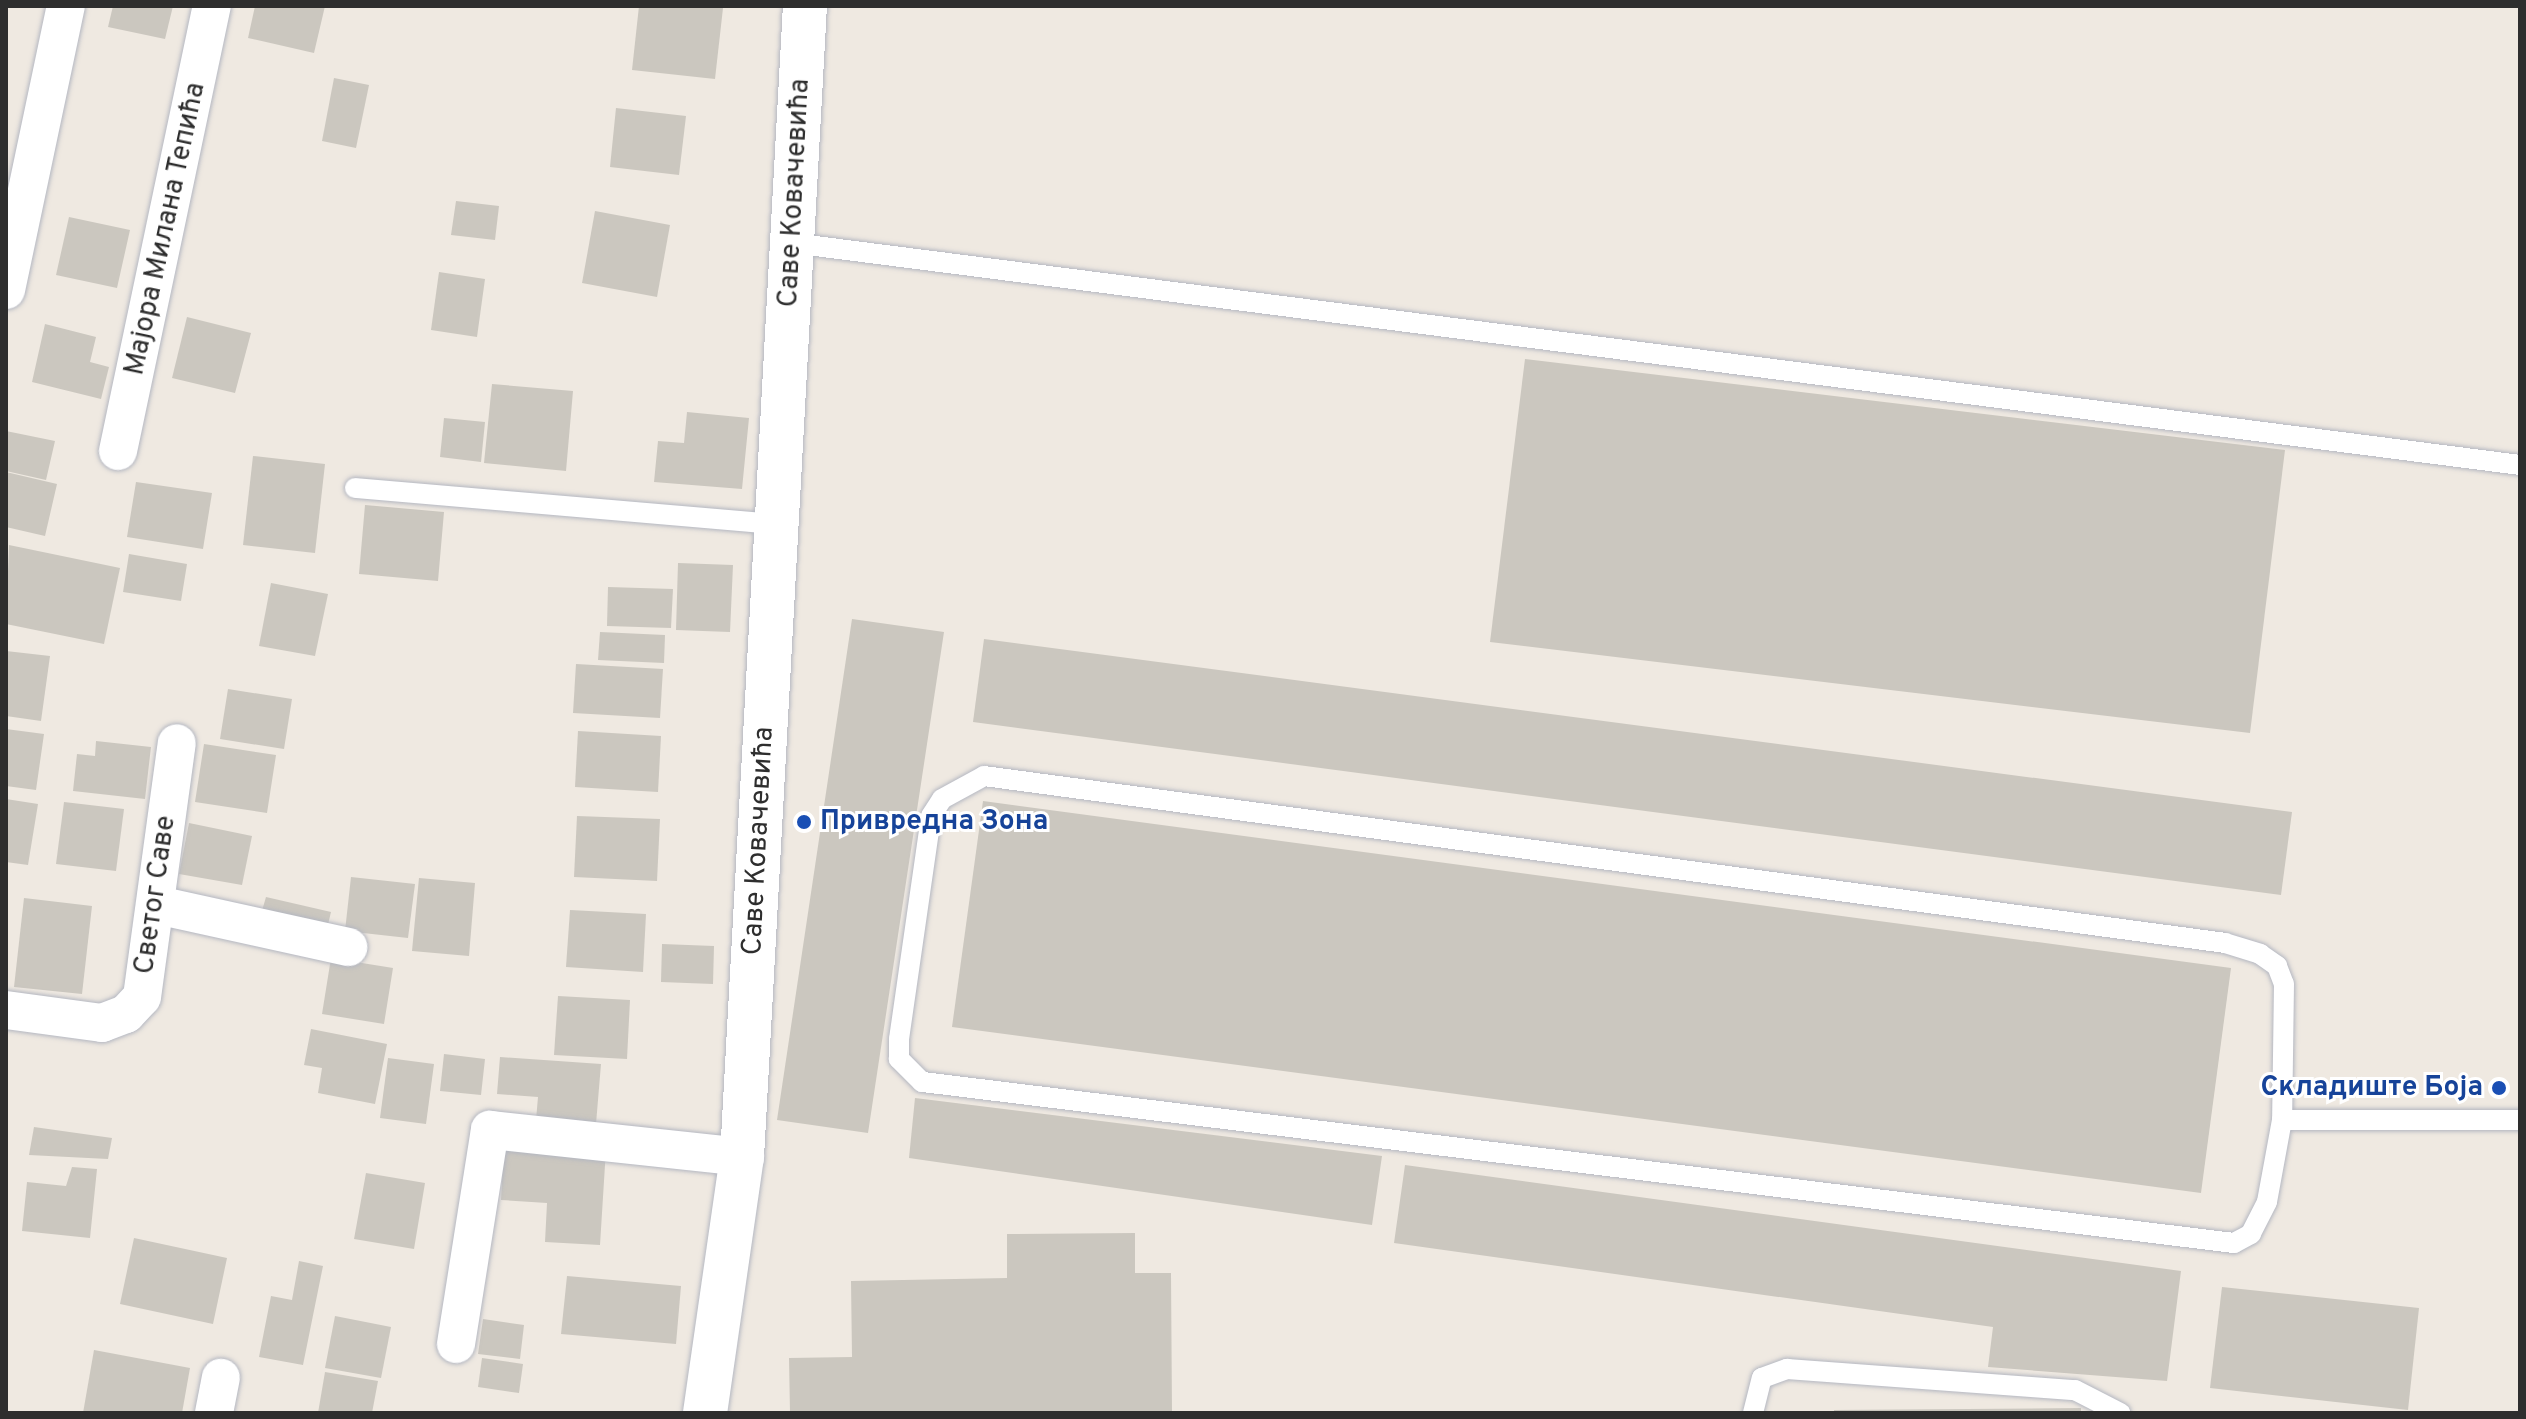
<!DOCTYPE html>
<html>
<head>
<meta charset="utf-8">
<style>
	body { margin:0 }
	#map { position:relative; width:2526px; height:1419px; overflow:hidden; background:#efe9e1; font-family:Overpass,sans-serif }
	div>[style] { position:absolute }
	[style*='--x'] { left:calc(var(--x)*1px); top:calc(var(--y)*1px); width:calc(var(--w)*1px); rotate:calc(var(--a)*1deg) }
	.building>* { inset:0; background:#cbc7bf }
	.roads { filter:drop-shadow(0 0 2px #b4b7c1) drop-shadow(0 0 2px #b4b7c1) }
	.lane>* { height:20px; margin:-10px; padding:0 10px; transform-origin:10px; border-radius:10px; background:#fff }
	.street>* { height:38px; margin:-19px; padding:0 19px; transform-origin:19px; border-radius:19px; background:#fff }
	.secondary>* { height:44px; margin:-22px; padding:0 22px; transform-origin:22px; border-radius:22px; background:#fff }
	.dots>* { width:22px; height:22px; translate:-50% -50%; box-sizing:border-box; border:4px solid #fff; border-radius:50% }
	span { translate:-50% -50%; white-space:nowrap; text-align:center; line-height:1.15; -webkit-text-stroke:6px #fff; paint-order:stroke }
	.street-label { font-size:28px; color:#2e2e2e }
	.transit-label { font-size:28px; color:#164399; font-weight:700 }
	.left { translate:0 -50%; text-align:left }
	.right { translate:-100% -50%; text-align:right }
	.frame { position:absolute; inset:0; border:8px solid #2e2e2e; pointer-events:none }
</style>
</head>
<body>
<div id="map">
	<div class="building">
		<div style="clip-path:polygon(113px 6px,173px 6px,165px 39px,108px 27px)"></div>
		<div style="clip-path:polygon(255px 6px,325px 6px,314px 53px,248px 38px)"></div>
		<div style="clip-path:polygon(639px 6px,723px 8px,715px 79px,632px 70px)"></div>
		<div style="clip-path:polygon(334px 78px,369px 85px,356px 148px,322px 141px)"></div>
		<div style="clip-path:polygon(616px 108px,686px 116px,679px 175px,610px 167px)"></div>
		<div style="clip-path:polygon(456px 201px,499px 206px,495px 240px,451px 235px)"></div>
		<div style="clip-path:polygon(595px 211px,670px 225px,657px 297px,582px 283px)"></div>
		<div style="clip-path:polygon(69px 217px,130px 230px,117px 288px,56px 275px)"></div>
		<div style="clip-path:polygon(439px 272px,485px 279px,477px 337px,431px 330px)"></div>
		<div style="clip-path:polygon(187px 317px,251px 333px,235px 393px,172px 378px)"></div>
		<div style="clip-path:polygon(45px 324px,96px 337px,90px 362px,109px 367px,101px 399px,32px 382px)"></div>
		<div style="clip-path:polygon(1525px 359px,2285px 450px,2250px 733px,1490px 642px)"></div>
		<div style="clip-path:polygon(492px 384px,573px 391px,566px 471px,484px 463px)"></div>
		<div style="clip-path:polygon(687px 412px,749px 418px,742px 489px,654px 482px,658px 441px,684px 443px)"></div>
		<div style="clip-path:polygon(444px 418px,485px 422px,481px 462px,440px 457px)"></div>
		<div style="clip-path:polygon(6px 431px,55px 441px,46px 480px,6px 471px)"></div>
		<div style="clip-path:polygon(253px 456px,325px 464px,315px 553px,243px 545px)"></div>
		<div style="clip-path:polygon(6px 472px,57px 484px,45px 536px,6px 527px)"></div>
		<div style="clip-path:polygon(136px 482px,212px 493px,203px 549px,127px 537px)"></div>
		<div style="clip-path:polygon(365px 505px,444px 512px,438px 581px,359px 574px)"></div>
		<div style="clip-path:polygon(9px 545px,120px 568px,104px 644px,6px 624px)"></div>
		<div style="clip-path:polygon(129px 554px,187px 564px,181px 601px,123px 592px)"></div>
		<div style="clip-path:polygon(678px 563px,733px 565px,730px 632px,676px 630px)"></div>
		<div style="clip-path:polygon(271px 583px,328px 594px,315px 656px,259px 646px)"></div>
		<div style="clip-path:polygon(608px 587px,673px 589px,671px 628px,607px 626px)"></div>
		<div style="clip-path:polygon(852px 619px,944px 632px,868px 1133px,777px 1120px)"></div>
		<div style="clip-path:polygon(600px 632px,665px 635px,664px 663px,598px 660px)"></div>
		<div style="clip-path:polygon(984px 639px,2292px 812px,2281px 895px,973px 722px)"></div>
		<div style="clip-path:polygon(6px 651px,50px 656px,41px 721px,6px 716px)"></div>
		<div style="clip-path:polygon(576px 664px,663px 669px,660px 718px,573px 713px)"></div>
		<div style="clip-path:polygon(228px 689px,292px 699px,284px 749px,220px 739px)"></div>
		<div style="clip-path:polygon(6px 729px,44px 734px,36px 790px,6px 786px)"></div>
		<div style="clip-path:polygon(578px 731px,661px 736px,658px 792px,575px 787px)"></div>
		<div style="clip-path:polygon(96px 741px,151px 747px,145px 799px,73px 791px,77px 754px,95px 756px)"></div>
		<div style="clip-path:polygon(204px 744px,276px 755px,267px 813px,195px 802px)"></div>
		<div style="clip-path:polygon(6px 799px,38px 804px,28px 865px,6px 862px)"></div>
		<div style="clip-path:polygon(983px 801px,2231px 968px,2201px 1193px,952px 1027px)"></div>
		<div style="clip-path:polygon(64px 802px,124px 809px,116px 871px,56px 864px)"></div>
		<div style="clip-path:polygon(577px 816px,660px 819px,657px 881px,574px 877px)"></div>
		<div style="clip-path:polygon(189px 823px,252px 836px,242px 885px,179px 874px)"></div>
		<div style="clip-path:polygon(351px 877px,415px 884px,408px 938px,345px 931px)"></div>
		<div style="clip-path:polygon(419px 878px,475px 883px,469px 956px,412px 951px)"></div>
		<div style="clip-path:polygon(266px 897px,331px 912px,325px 937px,259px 921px)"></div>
		<div style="clip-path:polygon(24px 898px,92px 906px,82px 994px,14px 987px)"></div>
		<div style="clip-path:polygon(570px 910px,646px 914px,643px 972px,566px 967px)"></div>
		<div style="clip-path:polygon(662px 944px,714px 946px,713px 984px,661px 982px)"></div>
		<div style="clip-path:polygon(331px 958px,393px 968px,384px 1024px,322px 1014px)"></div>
		<div style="clip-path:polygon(558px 996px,630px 1000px,627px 1059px,554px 1055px)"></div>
		<div style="clip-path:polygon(311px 1029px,387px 1044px,375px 1104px,318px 1093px,322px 1068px,304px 1065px)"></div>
		<div style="clip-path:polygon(444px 1054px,485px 1059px,481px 1095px,440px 1091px)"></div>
		<div style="clip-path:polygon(500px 1057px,601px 1064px,596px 1124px,536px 1120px,538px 1097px,497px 1094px)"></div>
		<div style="clip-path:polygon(388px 1058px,434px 1064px,426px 1124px,380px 1118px)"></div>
		<div style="clip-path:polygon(915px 1098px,1382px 1156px,1372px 1225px,909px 1158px)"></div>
		<div style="clip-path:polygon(34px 1127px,112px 1138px,108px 1159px,29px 1155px)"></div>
		<div style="clip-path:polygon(504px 1144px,606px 1149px,600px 1245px,545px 1242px,547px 1203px,501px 1200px)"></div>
		<div style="clip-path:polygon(1405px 1165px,2181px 1271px,2167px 1381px,1988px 1367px,1993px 1327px,1394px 1243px)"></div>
		<div style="clip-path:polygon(72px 1167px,97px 1169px,90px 1238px,22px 1231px,27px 1182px,66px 1186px)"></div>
		<div style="clip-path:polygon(366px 1173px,425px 1183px,414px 1249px,354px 1239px)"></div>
		<div style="clip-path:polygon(1135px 1233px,1135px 1273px,1171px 1273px,1172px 1413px,790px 1413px,789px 1358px,852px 1357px,851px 1281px,1007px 1278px,1007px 1234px)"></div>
		<div style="clip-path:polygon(134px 1238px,227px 1258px,213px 1324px,120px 1304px)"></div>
		<div style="clip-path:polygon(299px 1261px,323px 1266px,303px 1365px,259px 1357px,271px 1296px,292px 1300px)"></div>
		<div style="clip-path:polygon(567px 1276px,681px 1286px,676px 1344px,561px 1334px)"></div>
		<div style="clip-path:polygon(2222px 1287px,2419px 1308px,2408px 1410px,2210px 1388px)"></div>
		<div style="clip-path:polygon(335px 1316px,391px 1327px,381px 1378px,325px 1368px)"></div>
		<div style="clip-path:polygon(483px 1319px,524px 1325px,520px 1359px,478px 1354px)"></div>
		<div style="clip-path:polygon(94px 1350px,190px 1368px,182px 1413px,83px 1413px)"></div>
		<div style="clip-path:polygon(482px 1358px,523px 1364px,519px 1393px,478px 1387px)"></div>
		<div style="clip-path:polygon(325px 1372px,378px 1381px,372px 1413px,318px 1413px)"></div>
		<div style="clip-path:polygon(2081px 1408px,2081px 1413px,1834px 1413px,1834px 1410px)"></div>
	</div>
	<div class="roads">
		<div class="lane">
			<div style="--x:792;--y:243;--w:1742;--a:7.32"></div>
			<div style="--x:355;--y:488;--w:423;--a:4.9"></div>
			<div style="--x:984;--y:776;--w:1252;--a:7.66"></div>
			<div style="--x:2225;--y:943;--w:37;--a:17"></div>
			<div style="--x:2260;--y:954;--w:21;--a:35"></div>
			<div style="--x:2277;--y:966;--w:19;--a:69"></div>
			<div style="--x:2284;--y:984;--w:136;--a:90.8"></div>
			<div style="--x:2282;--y:1120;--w:83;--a:100.4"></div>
			<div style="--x:2267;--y:1202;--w:36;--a:117"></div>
			<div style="--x:2251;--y:1234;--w:19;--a:152"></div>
			<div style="--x:2234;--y:1243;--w:1322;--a:-173"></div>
			<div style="--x:922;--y:1082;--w:33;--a:-135"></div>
			<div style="--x:899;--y:1059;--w:20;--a:-90"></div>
			<div style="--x:899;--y:1039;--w:225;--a:-81.8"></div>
			<div style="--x:931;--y:816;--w:20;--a:-57"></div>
			<div style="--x:942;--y:799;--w:48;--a:-28.7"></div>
			<div style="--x:2282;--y:1120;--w:238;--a:0"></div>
			<div style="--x:1753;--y:1413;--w:36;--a:-76"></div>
			<div style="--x:1762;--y:1378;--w:27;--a:-20"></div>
			<div style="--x:1787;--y:1369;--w:289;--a:4.2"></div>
			<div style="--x:2075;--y:1390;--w:51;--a:27.1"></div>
		</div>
		<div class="street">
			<div style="--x:6;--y:290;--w:290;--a:-78.1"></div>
			<div style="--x:118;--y:451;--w:455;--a:-78.1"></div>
			<div style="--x:157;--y:905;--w:196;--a:12.4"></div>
			<div style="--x:6;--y:1010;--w:97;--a:7.7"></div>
			<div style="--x:102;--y:1023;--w:26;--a:-21"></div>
			<div style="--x:126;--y:1014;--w:23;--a:-47"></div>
			<div style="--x:142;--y:997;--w:256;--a:-82.2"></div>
			<div style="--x:456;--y:1344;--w:217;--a:-81"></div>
			<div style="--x:490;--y:1130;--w:253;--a:6.1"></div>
			<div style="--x:214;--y:1413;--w:36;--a:-79"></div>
		</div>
		<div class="secondary">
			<div style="--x:705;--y:1413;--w:259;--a:-81.8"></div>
			<div style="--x:742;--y:1157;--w:1153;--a:-86.87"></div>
		</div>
	</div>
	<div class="dots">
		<div style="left:804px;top:822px;background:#1a4fb4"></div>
		<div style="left:2499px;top:1088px;background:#1a4fb4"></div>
	</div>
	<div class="street-label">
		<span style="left:795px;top:193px;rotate:-87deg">Саве Ковачевића</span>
		<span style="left:166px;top:229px;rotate:-78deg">Мајора Милана Тепића</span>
		<span style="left:759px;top:841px;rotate:-87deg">Саве Ковачевића</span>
		<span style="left:156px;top:895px;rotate:-82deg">Светог Саве</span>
	</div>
	<div class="transit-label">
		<span class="left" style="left:820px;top:822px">Привредна Зона</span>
		<span class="right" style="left:2483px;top:1088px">Складиште Боја</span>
	</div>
	<div class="frame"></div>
</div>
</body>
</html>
